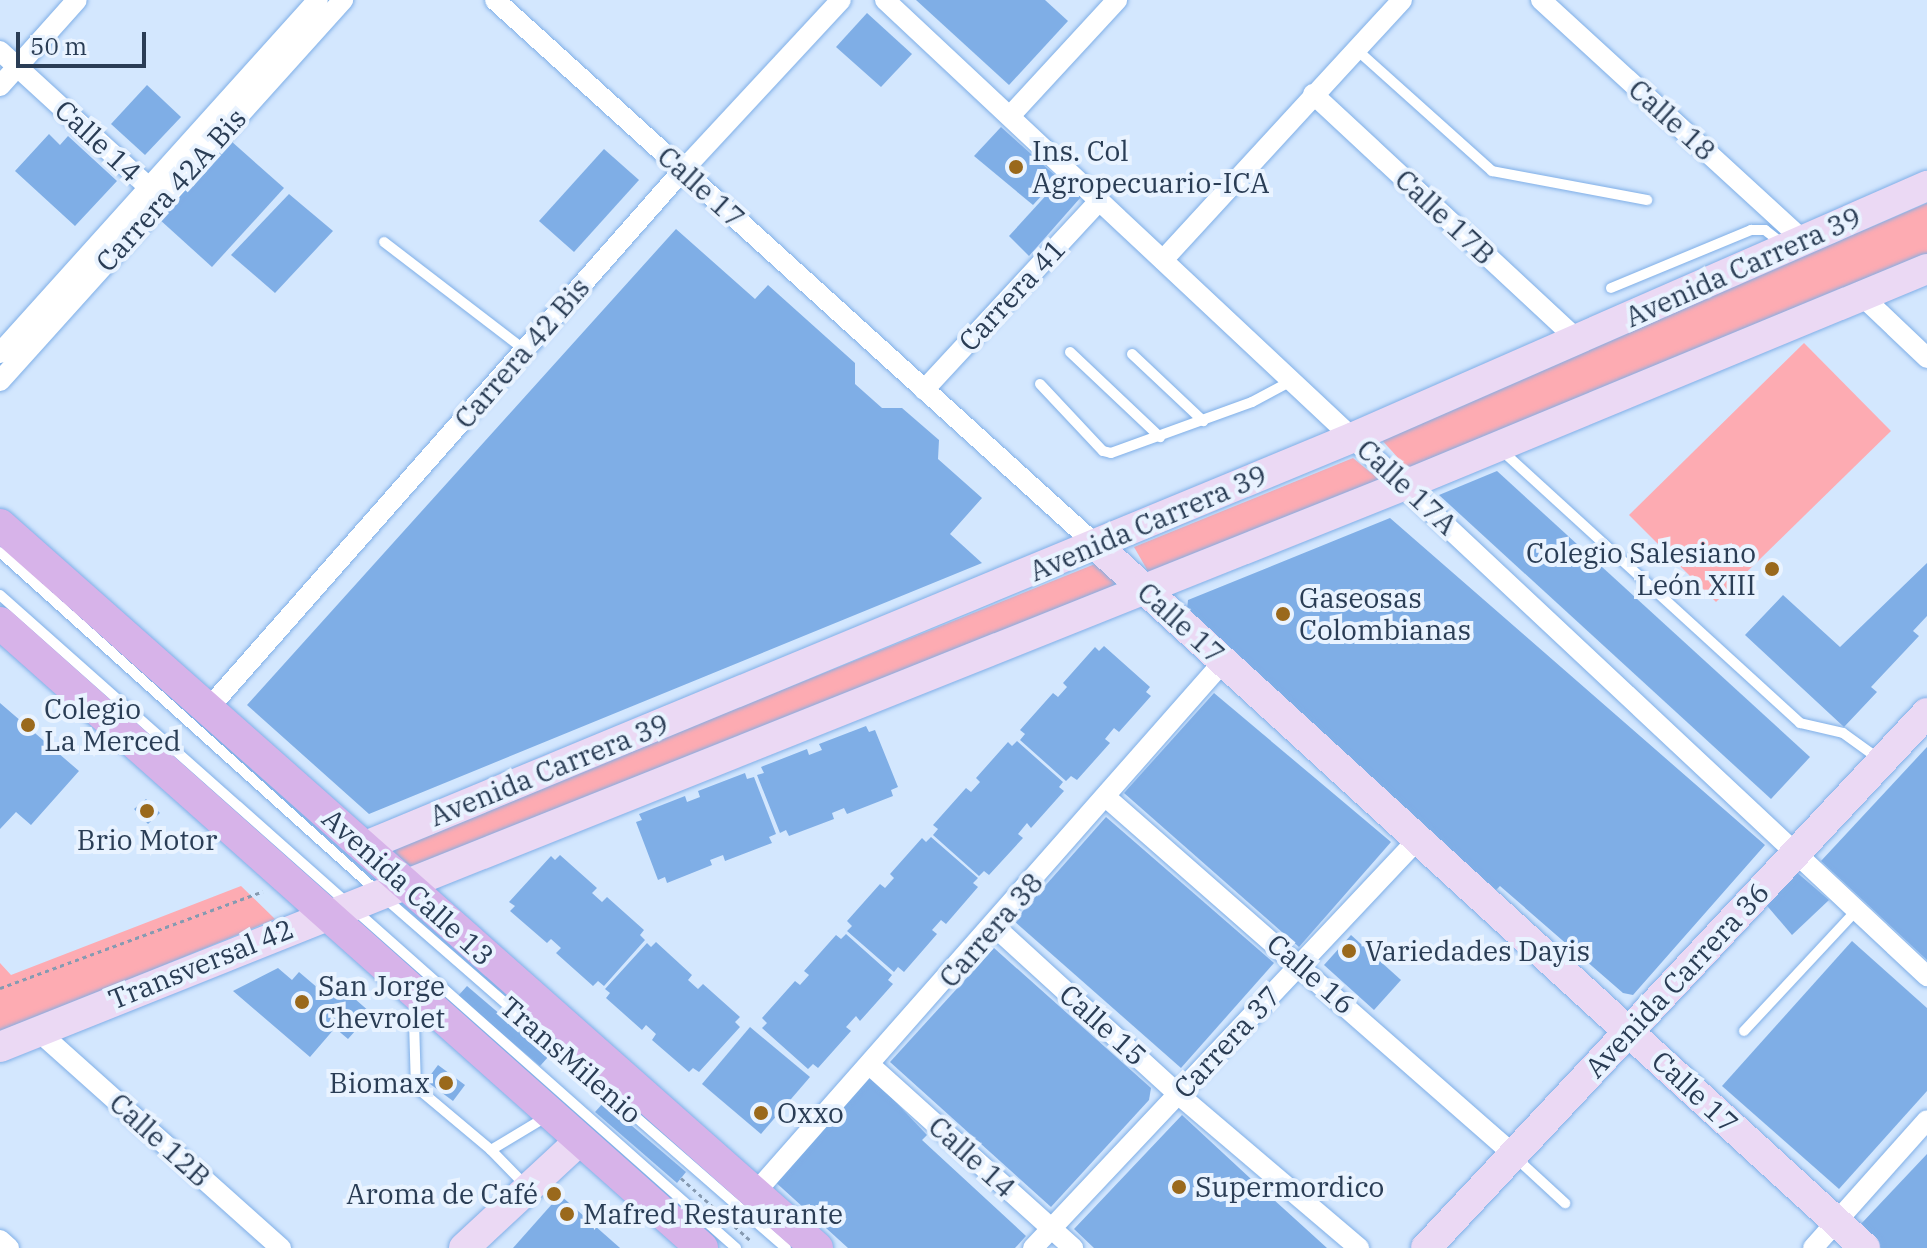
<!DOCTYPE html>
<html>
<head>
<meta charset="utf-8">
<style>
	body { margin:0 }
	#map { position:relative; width:1927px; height:1248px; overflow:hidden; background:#d3e7fe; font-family:"IBM Plex Serif",serif }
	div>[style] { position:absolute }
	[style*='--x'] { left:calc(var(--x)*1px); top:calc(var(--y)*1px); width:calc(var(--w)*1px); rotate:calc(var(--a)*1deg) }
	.green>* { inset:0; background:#fdabb2 }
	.building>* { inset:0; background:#7faee6 }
	.path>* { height:3px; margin-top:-1.5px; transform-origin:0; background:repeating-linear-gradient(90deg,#869ab1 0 4px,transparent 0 8px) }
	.roads { filter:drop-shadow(0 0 2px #80afe7) drop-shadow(0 0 2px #80afe7) }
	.lane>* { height:10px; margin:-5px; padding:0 5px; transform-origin:5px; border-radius:5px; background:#fff }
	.street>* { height:20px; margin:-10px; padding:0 10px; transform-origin:10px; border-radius:10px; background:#fff }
	.secondary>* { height:30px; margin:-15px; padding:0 15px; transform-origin:15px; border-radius:15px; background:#ebd9f4 }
	.primary>* { height:32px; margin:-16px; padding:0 16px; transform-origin:16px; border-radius:16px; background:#d7b3e9 }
	.dots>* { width:22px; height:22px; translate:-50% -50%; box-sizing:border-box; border:4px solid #e9f3ff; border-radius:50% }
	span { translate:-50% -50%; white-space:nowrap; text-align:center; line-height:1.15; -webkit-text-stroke:8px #e9f3ff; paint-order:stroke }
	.street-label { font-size:28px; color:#2a3d55 }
	.poi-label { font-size:28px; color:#2a3d55 }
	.left { translate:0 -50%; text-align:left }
	.right { translate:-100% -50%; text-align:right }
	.scale { position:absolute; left:16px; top:32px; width:130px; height:36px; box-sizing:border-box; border:4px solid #2a3d55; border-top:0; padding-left:10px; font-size:24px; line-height:28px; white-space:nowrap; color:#2a3d55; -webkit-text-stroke:6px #e9f3ff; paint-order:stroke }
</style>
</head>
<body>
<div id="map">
	<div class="green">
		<div style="clip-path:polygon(1927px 203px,1927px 255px,1410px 471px,1380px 438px)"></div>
		<div style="clip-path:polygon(1804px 343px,1891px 431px,1716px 602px,1629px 515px)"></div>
		<div style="clip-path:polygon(1353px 458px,1380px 480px,1149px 573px,1134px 547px)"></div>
		<div style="clip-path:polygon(1095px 564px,1121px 584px,414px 870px,389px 848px)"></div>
		<div style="clip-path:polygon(241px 886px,275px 919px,0 1033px,0 963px,11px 975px)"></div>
	</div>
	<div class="building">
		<div style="clip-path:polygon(916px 0,1045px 0,1068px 21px,1009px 85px)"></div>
		<div style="clip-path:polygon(867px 13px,912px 54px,881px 87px,836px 47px)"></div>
		<div style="clip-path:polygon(147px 85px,181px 117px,145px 155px,111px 124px)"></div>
		<div style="clip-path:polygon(1001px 127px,1058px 178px,1033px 205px,974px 156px)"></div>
		<div style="clip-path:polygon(49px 134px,60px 145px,68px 136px,117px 181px,75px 226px,15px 171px)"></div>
		<div style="clip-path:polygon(231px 141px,284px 188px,212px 267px,159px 219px)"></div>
		<div style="clip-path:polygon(604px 149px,639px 180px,574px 252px,539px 221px)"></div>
		<div style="clip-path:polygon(1061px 179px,1081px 197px,1029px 256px,1009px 236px)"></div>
		<div style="clip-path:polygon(289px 194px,333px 231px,275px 293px,231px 255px)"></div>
		<div style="clip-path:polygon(676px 229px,755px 299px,768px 285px,855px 363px,855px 384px,882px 408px,902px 408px,939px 440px,938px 459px,982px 498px,950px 534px,982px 563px,369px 814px,247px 705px)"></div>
		<div style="clip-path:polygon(1497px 471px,1810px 757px,1771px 799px,1439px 495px)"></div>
		<div style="clip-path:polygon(1390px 518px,1765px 845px,1633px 995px,1623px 993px,1500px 886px,1496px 890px,1186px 619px,1188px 600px)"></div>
		<div style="clip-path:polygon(1927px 563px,1927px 616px,1913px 631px,1919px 636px,1871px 687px,1877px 692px,1844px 727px,1745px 635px,1783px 595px,1840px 647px)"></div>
		<div style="clip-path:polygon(1104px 646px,1150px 687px,1146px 692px,1151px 696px,1119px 732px,1114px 728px,1105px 739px,1110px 743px,1077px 780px,1071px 776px,1066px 781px,1020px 740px,1025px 734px,1020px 730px,1053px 693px,1058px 697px,1067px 687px,1063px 683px,1095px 647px,1099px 651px)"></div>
		<div style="clip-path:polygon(1214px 693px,1391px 842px,1299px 947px,1124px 793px)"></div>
		<div style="clip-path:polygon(0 703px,79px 771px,31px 825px,16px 812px,0 829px)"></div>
		<div style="clip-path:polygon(866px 726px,869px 732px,875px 730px,898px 787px,891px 790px,893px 796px,847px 814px,844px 808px,832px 813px,834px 819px,789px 836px,786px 830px,780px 833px,757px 775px,764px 773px,761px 767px,807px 749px,809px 755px,822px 750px,819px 744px)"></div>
		<div style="clip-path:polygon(1017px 741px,1063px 782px,1059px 787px,1064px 791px,1031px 828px,1027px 823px,1018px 834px,1023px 838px,989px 875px,984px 871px,979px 876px,933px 835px,938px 829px,933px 825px,966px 788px,971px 792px,980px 782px,976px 778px,1008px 742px,1012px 746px)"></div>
		<div style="clip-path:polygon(1927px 747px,1927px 960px,1821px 861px)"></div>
		<div style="clip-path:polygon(745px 773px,747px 779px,754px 777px,776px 834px,769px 837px,772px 843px,725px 861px,723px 855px,710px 860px,712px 865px,667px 883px,665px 877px,658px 880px,636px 822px,642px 820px,639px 814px,685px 796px,687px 802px,700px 797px,698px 791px)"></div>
		<div style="clip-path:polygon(146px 799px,160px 813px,148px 824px,134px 809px)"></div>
		<div style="clip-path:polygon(1106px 817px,1274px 963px,1181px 1068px,1014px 921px)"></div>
		<div style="clip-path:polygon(931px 837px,978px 878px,973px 883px,978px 887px,946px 924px,941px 920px,932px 930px,937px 934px,904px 972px,898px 967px,894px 972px,847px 931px,852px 926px,847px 921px,880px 884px,885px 888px,894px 878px,890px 874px,922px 838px,926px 842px)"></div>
		<div style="clip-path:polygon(560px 855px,597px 888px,592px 893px,602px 902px,607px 897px,644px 930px,640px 935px,645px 940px,604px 986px,598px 981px,593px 986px,556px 953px,561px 948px,551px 939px,547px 943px,510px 911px,515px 906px,509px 902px,551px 856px,555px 860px)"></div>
		<div style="clip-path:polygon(1794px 870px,1829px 900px,1792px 935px,1763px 901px)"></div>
		<div style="clip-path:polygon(846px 934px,892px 975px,888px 980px,893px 984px,860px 1021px,856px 1016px,846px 1027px,851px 1031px,818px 1068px,813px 1064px,808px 1069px,762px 1028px,767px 1023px,762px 1018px,795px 981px,800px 985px,809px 975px,804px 971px,836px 935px,841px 939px)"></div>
		<div style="clip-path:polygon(1351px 935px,1401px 980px,1374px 1010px,1324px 965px)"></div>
		<div style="clip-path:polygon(1852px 941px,1927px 1008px,1927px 1091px,1839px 1189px,1722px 1086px)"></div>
		<div style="clip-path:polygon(656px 942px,692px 975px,688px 980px,698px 989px,703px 984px,740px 1017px,735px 1022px,740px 1027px,699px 1072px,693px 1068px,689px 1072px,652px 1040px,656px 1034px,646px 1025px,642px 1030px,606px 998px,610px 993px,605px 989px,647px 943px,651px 947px)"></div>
		<div style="clip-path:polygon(994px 948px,1151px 1088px,1149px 1100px,1051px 1207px,890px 1062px)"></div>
		<div style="clip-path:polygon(278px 968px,292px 980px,299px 972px,319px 989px,330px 977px,371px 1013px,348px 1039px,335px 1028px,310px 1057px,233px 991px)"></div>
		<div style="clip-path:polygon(467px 986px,549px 1056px,540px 1066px,458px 996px)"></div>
		<div style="clip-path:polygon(750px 1027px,810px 1077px,761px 1134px,702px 1084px)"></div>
		<div style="clip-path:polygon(438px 1065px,465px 1085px,453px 1101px,426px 1081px)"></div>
		<div style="clip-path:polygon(870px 1075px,927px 1135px,922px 1140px,1026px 1236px,1015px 1248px,848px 1248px,772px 1179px)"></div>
		<div style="clip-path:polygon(604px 1102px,686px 1172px,677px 1183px,595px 1112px)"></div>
		<div style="clip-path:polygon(1182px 1115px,1251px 1179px,1327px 1248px,1094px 1248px,1074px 1229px)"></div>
		<div style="clip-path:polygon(1927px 1154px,1927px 1248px,1872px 1248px,1860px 1225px)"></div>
		<div style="clip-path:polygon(560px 1195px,620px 1248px,513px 1248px)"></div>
	</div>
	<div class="path">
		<div style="--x:0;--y:988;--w:280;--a:-20.2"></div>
		<div style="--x:681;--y:1178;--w:94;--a:42"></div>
	</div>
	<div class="roads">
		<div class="lane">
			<div style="--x:1356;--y:49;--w:183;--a:41.9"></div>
			<div style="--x:1492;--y:171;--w:158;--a:10.6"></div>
			<div style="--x:384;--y:242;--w:178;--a:37.5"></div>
			<div style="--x:1611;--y:288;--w:152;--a:-22.5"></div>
			<div style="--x:1751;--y:230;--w:14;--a:0"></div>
			<div style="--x:1765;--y:230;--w:23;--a:38"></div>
			<div style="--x:1070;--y:352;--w:124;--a:43.4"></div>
			<div style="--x:1132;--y:354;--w:98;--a:43.3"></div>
			<div style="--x:1040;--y:384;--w:92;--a:46.8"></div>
			<div style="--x:1103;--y:451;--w:8;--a:14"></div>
			<div style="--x:1111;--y:453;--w:150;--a:-19.9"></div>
			<div style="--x:1252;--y:402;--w:47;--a:-28.2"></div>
			<div style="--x:1499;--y:448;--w:408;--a:42.4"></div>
			<div style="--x:1800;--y:723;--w:44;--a:13.1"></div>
			<div style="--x:1843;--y:733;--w:44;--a:35.8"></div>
			<div style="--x:0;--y:552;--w:510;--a:41.98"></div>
			<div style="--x:379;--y:893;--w:540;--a:41.1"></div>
			<div style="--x:0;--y:595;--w:984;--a:41.58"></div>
			<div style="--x:423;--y:1004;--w:19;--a:118"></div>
			<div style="--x:414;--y:1021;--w:66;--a:88.3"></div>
			<div style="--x:416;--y:1087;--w:98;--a:40"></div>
			<div style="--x:491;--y:1150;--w:64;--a:-31"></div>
			<div style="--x:1744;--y:1031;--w:166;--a:-47"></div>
			<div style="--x:491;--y:1150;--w:50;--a:45.8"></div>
			<div style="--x:1516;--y:1158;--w:67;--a:42.6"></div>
		</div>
		<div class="street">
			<div style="--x:495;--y:0;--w:811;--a:42.2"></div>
			<div style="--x:885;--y:0;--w:1428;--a:43.13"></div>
			<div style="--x:1541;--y:0;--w:355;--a:42.5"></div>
			<div style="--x:0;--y:51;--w:212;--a:42.5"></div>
			<div style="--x:0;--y:86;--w:115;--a:-48.2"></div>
			<div style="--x:1313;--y:94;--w:360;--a:42.9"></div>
			<div style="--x:1010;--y:116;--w:158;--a:-47.3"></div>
			<div style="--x:1163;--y:260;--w:353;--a:-47.4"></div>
			<div style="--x:1862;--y:296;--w:90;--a:43.6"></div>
			<div style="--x:0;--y:353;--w:475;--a:-48"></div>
			<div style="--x:0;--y:381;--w:513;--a:-48"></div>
			<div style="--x:924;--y:390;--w:259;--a:-47.2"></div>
			<div style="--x:208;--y:709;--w:718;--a:-48.61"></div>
			<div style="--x:683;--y:170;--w:232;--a:-47.1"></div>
			<div style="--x:1107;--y:798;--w:540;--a:41.25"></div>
			<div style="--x:994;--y:926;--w:249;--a:42.4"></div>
			<div style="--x:1178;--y:1094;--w:238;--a:40.4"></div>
			<div style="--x:38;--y:1031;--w:326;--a:41.8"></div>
			<div style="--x:871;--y:1066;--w:272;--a:42"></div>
			<div style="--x:754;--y:1194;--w:709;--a:-48.6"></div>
			<div style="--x:0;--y:1240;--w:12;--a:42"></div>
			<div style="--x:1033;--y:1248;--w:565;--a:-46.72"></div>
			<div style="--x:1813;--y:1248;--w:171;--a:-48.3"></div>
		</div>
		<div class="secondary">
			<div style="--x:1096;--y:545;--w:1042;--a:42.43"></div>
			<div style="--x:363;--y:847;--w:1072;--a:-22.48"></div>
			<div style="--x:1354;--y:437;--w:626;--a:-23.66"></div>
			<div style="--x:0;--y:1047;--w:1513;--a:-21.8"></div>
			<div style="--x:1405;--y:485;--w:565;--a:-22.48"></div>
			<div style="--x:464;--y:1248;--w:157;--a:-42.9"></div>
			<div style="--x:1426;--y:1248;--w:733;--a:-46.88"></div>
		</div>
		<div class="primary">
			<div style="--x:0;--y:525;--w:1091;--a:41.51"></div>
			<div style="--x:0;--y:623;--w:940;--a:41.68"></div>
		</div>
	</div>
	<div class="dots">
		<div style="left:1016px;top:167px;background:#9a691c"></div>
		<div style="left:1772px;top:569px;background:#9a691c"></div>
		<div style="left:1283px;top:614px;background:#9a691c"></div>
		<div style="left:28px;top:725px;background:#9a691c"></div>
		<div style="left:147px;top:811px;background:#9a691c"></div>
		<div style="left:1349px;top:951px;background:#9a691c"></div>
		<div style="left:302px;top:1002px;background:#9a691c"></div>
		<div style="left:446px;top:1083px;background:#9a691c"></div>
		<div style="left:761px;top:1113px;background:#9a691c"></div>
		<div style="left:1179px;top:1187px;background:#9a691c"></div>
		<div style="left:554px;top:1194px;background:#9a691c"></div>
		<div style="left:567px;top:1214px;background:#9a691c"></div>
	</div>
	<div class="street-label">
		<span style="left:1672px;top:120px;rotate:42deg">Calle 18</span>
		<span style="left:98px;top:141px;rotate:43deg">Calle 14</span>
		<span style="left:701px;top:187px;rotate:42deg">Calle 17</span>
		<span style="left:171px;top:190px;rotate:-48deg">Carrera 42A Bis</span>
		<span style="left:1445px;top:217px;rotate:43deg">Calle 17B</span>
		<span style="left:1743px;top:267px;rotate:-24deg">Avenida Carrera 39</span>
		<span style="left:1012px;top:295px;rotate:-47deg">Carrera 41</span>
		<span style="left:522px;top:353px;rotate:-49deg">Carrera 42 Bis</span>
		<span style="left:1407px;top:487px;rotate:43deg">Calle 17A</span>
		<span style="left:1148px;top:523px;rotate:-23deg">Avenida Carrera 39</span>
		<span style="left:1181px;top:623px;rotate:42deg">Calle 17</span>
		<span style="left:549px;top:770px;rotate:-22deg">Avenida Carrera 39</span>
		<span style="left:408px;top:887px;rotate:42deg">Avenida Calle 13</span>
		<span style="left:991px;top:930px;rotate:-49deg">Carrera 38</span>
		<span style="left:201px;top:964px;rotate:-22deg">Transversal 42</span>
		<span style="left:1311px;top:974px;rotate:41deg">Calle 16</span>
		<span style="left:1677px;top:980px;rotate:-47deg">Avenida Carrera 36</span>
		<span style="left:1103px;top:1025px;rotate:42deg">Calle 15</span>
		<span style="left:1227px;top:1042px;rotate:-47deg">Carrera 37</span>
		<span style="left:571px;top:1060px;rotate:41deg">TransMilenio</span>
		<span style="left:1695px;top:1092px;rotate:43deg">Calle 17</span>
		<span style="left:160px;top:1140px;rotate:42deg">Calle 12B</span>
		<span style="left:972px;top:1157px;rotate:42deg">Calle 14</span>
	</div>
	<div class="poi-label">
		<span class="left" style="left:1032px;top:167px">Ins. Col<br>Agropecuario-ICA</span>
		<span class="right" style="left:1756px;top:569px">Colegio Salesiano<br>León XIII</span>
		<span class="left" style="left:1299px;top:614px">Gaseosas<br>Colombianas</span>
		<span class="left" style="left:44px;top:725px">Colegio<br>La Merced</span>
		<span style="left:147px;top:840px">Brio Motor</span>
		<span class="left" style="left:1365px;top:951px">Variedades Dayis</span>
		<span class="left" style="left:318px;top:1002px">San Jorge<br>Chevrolet</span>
		<span class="right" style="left:430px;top:1083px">Biomax</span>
		<span class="left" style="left:777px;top:1113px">Oxxo</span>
		<span class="left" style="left:1195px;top:1187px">Supermordico</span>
		<span class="right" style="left:538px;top:1194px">Aroma de Café</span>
		<span class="left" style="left:583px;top:1214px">Mafred Restaurante</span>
	</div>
	<div class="scale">50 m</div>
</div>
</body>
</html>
